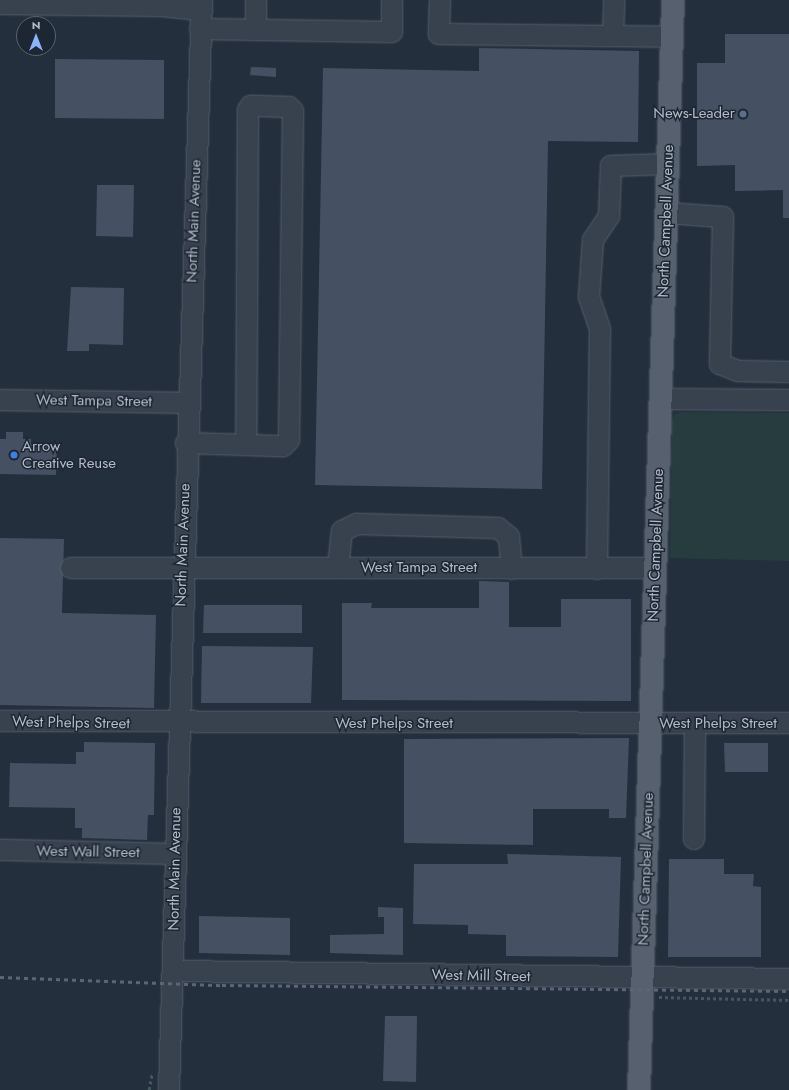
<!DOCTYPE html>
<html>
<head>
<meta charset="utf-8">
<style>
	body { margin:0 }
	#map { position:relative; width:789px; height:1090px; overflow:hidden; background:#242f3e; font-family:Jost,sans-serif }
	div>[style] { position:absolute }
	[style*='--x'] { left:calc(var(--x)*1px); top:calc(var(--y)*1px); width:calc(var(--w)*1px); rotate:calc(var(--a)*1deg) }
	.green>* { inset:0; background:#263c3f }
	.building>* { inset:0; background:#455162 }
	.path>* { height:2.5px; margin-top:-1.25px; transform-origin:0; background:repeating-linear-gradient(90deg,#44595c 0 3px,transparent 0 6px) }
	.roads { filter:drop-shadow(0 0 1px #565f6c) drop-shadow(0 0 1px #565f6c) }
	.minor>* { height:20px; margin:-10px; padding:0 10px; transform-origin:10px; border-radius:10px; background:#38414e }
	.major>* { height:22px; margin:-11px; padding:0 11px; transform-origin:11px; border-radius:11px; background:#56606e }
	.rail>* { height:3px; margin-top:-1.5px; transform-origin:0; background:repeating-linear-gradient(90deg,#5a6575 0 4px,transparent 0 8px) }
	.dots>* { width:11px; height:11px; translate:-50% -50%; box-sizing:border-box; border:2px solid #1d2633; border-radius:50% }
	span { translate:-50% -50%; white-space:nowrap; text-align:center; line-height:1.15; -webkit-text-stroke:3px #1d2633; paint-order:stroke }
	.poi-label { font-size:15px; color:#b4bcc9 }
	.right { translate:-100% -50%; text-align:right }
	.left { translate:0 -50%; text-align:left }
	.street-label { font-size:15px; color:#b4bcc9 }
	.north { position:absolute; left:16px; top:16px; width:40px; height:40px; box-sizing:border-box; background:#1d2633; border:1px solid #59626f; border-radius:50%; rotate:0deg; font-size:11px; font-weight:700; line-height:16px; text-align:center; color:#b4bcc9 }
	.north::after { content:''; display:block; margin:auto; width:14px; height:18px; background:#8ab4f8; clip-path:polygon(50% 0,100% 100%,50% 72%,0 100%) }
</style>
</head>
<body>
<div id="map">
	<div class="green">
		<div style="clip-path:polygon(680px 412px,789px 413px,789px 561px,670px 558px,672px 420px,675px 414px)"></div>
	</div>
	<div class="building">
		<div style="clip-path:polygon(725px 34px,789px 34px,789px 218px,783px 218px,783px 190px,735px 191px,735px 165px,697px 166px,697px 63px,725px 63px)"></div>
		<div style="clip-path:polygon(479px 48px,639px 51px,638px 142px,548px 141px,542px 489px,315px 485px,323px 68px,479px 71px)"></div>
		<div style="clip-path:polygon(55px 59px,164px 60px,164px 119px,55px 118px)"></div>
		<div style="clip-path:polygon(251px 67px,276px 68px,276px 77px,250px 75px)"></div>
		<div style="clip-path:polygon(97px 185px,134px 185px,133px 237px,96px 236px)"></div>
		<div style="clip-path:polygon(71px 287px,124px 288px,123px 345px,89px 344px,89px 351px,67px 351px)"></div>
		<div style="clip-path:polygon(6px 432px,23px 432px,23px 439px,31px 439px,31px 444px,57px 445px,56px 475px,0 474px,0 439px,6px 439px)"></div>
		<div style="clip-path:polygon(0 538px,64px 539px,62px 613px,156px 615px,154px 708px,0 705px)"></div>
		<div style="clip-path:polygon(479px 581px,509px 582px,509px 627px,561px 627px,561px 599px,631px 599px,631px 701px,342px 700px,342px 603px,372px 603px,371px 608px,479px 608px)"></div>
		<div style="clip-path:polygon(204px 605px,302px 605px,302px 633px,203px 633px)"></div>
		<div style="clip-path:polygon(202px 646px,313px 647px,311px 703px,201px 703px)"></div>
		<div style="clip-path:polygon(629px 738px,626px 818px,609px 818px,609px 809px,533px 809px,533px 845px,404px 843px,404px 739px)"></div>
		<div style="clip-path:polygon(84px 742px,155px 743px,154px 815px,148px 815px,147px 840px,82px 838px,82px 828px,75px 828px,75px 808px,9px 807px,10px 763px,76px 764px,76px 752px,84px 752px)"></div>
		<div style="clip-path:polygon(724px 743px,768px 743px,768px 772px,725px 772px)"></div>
		<div style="clip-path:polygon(507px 854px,621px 857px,618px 957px,506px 956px,506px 935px,468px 934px,468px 925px,413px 924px,414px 864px,508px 864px)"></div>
		<div style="clip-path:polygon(669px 859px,724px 859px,724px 874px,754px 874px,753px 886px,761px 887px,761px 957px,668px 957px)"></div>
		<div style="clip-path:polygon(378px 907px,403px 908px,403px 955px,330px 953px,330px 935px,384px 934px,384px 917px,378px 917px)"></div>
		<div style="clip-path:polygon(199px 916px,290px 918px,290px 955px,199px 953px)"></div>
		<div style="clip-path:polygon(385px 1016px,417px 1016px,416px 1082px,383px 1081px)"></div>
	</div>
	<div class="path">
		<div style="--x:659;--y:997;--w:130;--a:1.3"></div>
		<div style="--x:149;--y:1090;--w:17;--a:-80"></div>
	</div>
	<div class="roads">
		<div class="minor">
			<div style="--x:440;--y:0;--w:34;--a:92"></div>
			<div style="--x:439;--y:34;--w:232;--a:0.7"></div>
			<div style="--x:0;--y:4;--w:162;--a:0.7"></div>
			<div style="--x:162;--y:6;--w:39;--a:6"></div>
			<div style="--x:200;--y:29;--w:192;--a:0.9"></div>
			<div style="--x:392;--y:32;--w:32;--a:-90"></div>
			<div style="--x:256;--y:30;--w:30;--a:-90"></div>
			<div style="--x:613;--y:36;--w:36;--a:-88"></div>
			<div style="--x:666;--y:213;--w:57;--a:4"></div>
			<div style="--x:723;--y:217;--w:147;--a:91.2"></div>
			<div style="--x:720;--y:364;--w:19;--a:21"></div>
			<div style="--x:738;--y:371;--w:51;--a:1.1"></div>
			<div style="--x:660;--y:399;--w:129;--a:0.4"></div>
			<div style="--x:0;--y:400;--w:187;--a:0.9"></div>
			<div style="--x:186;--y:443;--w:60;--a:1.9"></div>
			<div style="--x:246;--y:445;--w:37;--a:2"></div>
			<div style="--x:283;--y:446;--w:8;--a:-45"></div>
			<div style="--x:289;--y:440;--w:329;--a:-89.3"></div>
			<div style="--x:293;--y:111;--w:6;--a:-135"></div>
			<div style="--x:289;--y:107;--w:38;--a:-178"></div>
			<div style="--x:251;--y:106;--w:5;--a:127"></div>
			<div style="--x:248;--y:110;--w:335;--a:90.3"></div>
			<div style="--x:71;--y:568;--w:585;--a:0"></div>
			<div style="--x:338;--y:568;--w:37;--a:-84"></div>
			<div style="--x:342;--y:531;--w:17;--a:-25"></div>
			<div style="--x:357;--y:524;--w:141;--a:1.6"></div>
			<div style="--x:498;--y:528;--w:14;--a:39"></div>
			<div style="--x:509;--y:537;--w:32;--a:85"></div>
			<div style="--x:597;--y:569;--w:240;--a:-89.3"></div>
			<div style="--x:600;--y:329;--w:34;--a:-109"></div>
			<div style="--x:589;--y:297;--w:57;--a:-86"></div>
			<div style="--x:593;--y:240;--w:29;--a:-56"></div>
			<div style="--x:609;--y:216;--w:50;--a:-87.7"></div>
			<div style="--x:611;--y:166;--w:57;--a:-2"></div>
			<div style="--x:0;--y:721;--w:789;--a:0.15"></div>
			<div style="--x:694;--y:839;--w:115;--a:-89.5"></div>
			<div style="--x:0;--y:850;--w:176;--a:1.3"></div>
			<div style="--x:173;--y:971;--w:616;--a:0.74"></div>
			<div style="--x:169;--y:1090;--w:1090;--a:-88.27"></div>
		</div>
		<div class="major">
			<div style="--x:639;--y:1090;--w:1091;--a:-88.21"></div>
		</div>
	</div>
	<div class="rail">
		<div style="--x:0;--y:977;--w:222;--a:2.1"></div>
		<div style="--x:222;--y:985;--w:567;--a:0.61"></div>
	</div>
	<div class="dots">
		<div style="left:743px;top:114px;background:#5c6f8a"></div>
		<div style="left:14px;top:455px;background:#3f7fe0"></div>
	</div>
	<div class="poi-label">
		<span class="right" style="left:735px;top:114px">News-Leader</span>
		<span class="left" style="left:22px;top:455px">Arrow<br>Creative Reuse</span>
	</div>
	<div class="street-label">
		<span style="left:194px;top:221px;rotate:-88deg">North Main Avenue</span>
		<span style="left:666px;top:221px;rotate:-88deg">North Campbell Avenue</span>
		<span style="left:94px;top:401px;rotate:1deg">West Tampa Street</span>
		<span style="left:183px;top:545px;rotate:-88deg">North Main Avenue</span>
		<span style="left:656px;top:545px;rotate:-88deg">North Campbell Avenue</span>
		<span style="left:419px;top:568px">West Tampa Street</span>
		<span style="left:71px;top:723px;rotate:1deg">West Phelps Street</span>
		<span style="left:394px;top:724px">West Phelps Street</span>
		<span style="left:718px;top:724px">West Phelps Street</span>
		<span style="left:88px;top:852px;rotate:1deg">West Wall Street</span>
		<span style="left:175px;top:869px;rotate:-89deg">North Main Avenue</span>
		<span style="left:646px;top:869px;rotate:-88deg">North Campbell Avenue</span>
		<span style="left:481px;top:976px;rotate:1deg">West Mill Street</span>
	</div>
	<div class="north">N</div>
</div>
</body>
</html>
